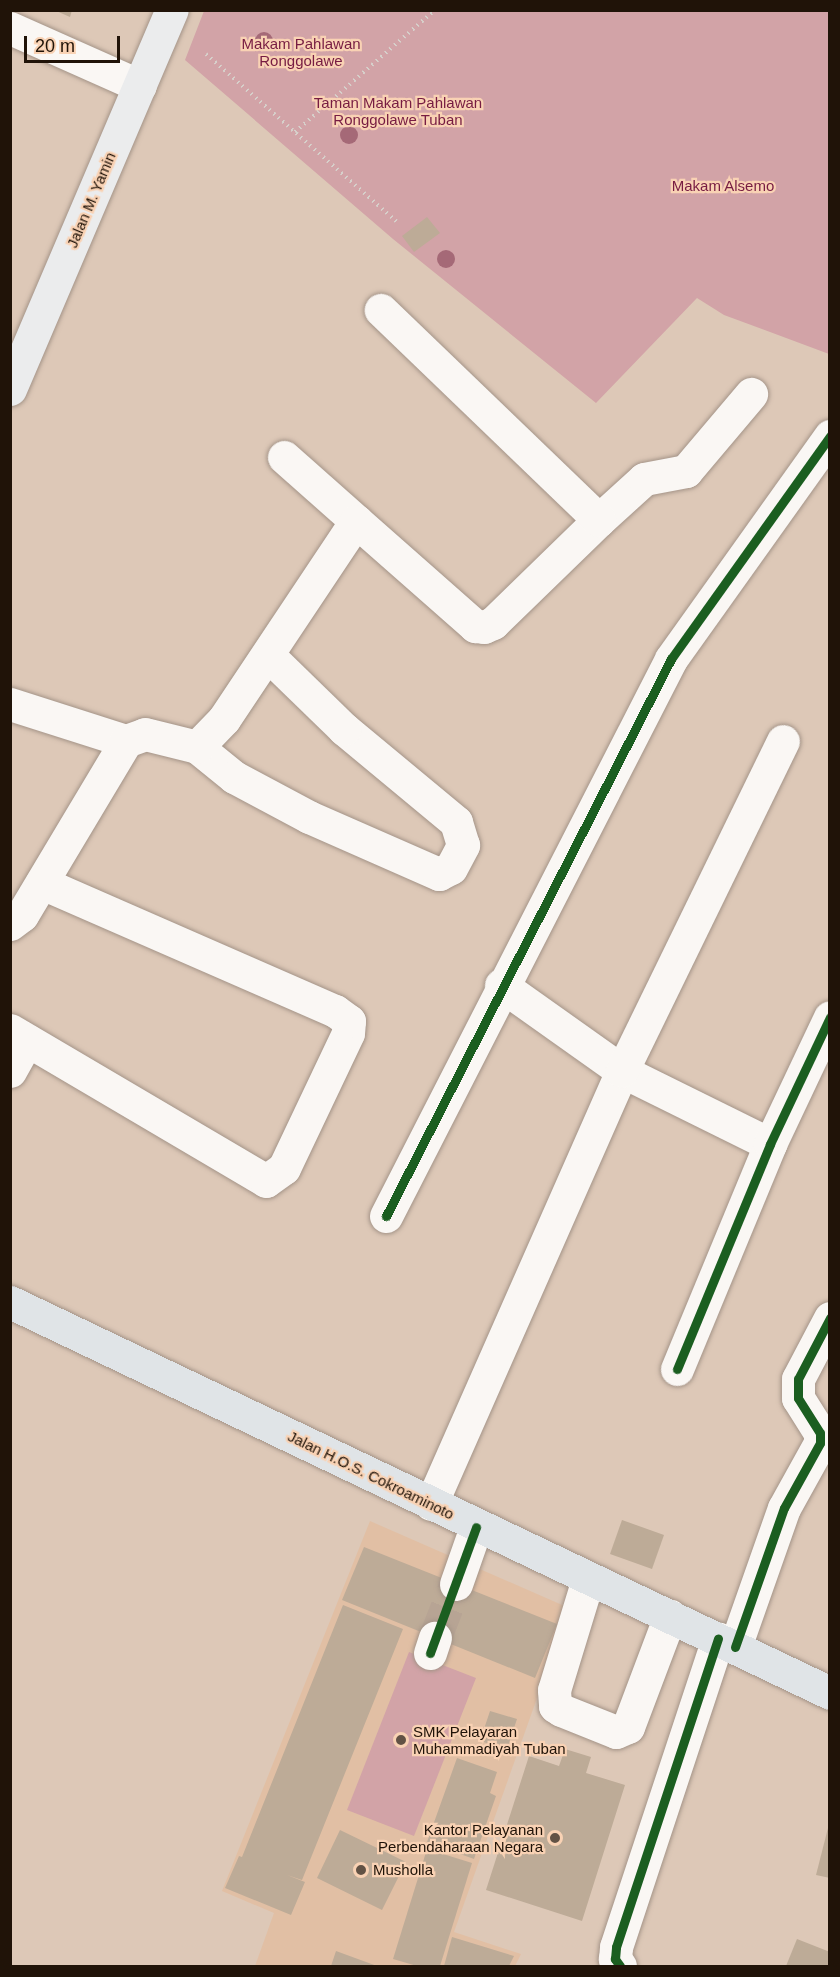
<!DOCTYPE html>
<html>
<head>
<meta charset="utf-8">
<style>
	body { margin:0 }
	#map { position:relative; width:840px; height:1977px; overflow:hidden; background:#ddc8b7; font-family:Helvetica,sans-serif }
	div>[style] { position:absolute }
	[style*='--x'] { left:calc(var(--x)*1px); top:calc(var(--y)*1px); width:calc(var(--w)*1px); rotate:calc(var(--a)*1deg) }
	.built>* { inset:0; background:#e1bfa4 }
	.green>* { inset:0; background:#d2a3a7 }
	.building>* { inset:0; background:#bdab97 }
	.minor-tunnel>* { height:33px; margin-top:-16.5px; transform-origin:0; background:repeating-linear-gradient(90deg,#b7a494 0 33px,transparent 0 49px) }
	.path>* { height:4px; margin-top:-2px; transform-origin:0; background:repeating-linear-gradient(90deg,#d7d0cb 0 1.5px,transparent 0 6px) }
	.roads { filter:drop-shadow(0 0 2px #a49488) drop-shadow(0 0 2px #a49488) }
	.minor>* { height:33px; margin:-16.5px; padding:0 16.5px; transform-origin:16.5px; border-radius:16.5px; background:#faf7f4 }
	.major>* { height:33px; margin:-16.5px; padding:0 16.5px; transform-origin:16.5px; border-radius:16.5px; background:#ebeced }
	.highway>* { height:33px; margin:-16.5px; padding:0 16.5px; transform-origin:16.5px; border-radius:16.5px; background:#e0e4e7 }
	.cycleway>* { height:9px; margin:-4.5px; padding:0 4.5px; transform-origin:4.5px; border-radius:4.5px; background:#1b5e20 }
	.trees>* { width:18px; height:18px; margin:-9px; border-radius:50%; background:#a56977 }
	.dots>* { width:16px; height:16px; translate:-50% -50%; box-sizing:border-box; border:3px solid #f9d2b4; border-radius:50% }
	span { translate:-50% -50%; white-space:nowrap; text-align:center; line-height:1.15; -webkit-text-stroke:4.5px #f9d2b4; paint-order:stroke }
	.park-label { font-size:15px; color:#771c42 }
	.street-label { font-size:15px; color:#201308 }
	.poi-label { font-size:15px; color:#201308 }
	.left { translate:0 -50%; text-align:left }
	.right { translate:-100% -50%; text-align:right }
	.frame { position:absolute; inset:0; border:12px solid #201308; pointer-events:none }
	.scale { position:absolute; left:24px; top:36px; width:96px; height:27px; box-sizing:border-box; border:3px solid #201308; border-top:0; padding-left:8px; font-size:18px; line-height:21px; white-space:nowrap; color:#201308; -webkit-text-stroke:4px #f9d2b4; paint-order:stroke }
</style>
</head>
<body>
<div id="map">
	<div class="built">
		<div style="clip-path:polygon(370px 1521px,569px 1608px,454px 1932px,521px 1954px,515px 1966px,255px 1966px,274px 1913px,222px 1891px)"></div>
	</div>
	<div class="green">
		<div style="clip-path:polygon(204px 11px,829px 11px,829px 354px,724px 315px,697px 298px,596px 403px,393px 239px,185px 60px)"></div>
		<div style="clip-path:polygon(409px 1652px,476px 1678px,414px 1836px,347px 1810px)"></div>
	</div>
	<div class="building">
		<div style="clip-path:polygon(54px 10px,72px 10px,70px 17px)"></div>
		<div style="clip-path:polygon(427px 217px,440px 233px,414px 252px,402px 236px)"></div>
		<div style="clip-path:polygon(622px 1520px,664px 1535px,652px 1569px,610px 1554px)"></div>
		<div style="clip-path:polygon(364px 1547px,557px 1624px,535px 1678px,342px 1600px)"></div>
		<div style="clip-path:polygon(343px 1605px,403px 1629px,302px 1880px,287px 1875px,305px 1882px,291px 1915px,225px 1888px,239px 1856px,242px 1857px)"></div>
		<div style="clip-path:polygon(490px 1711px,517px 1719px,507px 1749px,480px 1741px)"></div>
		<div style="clip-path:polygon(565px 1749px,591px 1757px,586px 1773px,625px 1785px,582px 1921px,486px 1890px,529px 1756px,559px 1766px)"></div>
		<div style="clip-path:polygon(457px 1758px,497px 1772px,490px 1793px,496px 1796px,474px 1859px,427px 1842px)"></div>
		<div style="clip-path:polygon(829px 1824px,830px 1824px,830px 1878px,816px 1875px)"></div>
		<div style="clip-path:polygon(340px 1830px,406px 1862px,382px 1910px,317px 1878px)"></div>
		<div style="clip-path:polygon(427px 1849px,472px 1863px,440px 1966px,417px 1966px,393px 1959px)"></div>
		<div style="clip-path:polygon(452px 1937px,514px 1956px,509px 1966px,444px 1966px)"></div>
		<div style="clip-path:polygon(797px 1939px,830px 1952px,830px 1966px,786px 1966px)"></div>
		<div style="clip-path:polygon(336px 1951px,377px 1966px,331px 1966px)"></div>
	</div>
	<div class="minor-tunnel">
		<div style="--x:435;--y:1638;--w:58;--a:-68.7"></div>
	</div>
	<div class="path">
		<div style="--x:206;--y:54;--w:254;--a:41.3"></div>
		<div style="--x:295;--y:132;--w:186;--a:-41.1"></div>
	</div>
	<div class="roads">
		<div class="minor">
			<div style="--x:10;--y:28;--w:142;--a:24"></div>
			<div style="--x:284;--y:457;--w:96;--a:41.6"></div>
			<div style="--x:599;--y:520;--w:61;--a:-42.3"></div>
			<div style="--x:644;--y:479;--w:43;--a:-10.8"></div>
			<div style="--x:686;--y:471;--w:101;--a:-49.8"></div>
			<div style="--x:10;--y:704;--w:122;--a:17.7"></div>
			<div style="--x:197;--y:747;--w:48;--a:39"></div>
			<div style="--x:234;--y:777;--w:85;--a:28.1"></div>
			<div style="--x:309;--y:817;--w:142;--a:23.7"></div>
			<div style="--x:439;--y:874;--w:13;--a:-27"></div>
			<div style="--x:451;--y:868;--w:26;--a:-62"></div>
			<div style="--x:463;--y:845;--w:24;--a:-107"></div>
			<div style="--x:456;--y:822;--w:146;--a:-140.3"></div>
			<div style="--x:344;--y:729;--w:106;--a:-135.8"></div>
			<div style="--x:10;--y:924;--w:15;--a:-37"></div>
			<div style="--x:22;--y:915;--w:203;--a:-59.1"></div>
			<div style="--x:126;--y:741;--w:20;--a:-20"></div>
			<div style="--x:145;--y:734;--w:54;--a:14"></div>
			<div style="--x:197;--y:747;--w:39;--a:-46"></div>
			<div style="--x:224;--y:719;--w:238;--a:-56.3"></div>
			<div style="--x:356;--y:521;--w:159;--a:41.4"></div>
			<div style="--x:475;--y:626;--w:9;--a:6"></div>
			<div style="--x:484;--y:627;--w:10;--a:-24"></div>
			<div style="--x:493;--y:623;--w:148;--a:-44.2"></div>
			<div style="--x:599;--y:520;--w:303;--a:-136.1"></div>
			<div style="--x:501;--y:985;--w:148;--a:35.4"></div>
			<div style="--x:622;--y:1071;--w:165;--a:26.3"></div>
			<div style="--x:10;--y:1030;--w:297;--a:30.5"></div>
			<div style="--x:266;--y:1181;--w:22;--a:-36"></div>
			<div style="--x:284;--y:1168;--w:149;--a:-64.6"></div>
			<div style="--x:348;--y:1033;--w:12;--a:-85"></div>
			<div style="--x:349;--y:1021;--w:17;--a:-144"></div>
			<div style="--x:335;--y:1011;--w:320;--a:-156.4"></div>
			<div style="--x:10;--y:1071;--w:35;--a:-61"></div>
			<div style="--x:386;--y:1216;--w:626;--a:-62.9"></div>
			<div style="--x:671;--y:659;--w:274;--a:-54.5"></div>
			<div style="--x:677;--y:1369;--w:243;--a:-67.5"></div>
			<div style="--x:770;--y:1144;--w:140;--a:-64.7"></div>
			<div style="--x:431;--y:1504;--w:473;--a:-66.2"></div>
			<div style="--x:622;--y:1071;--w:367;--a:-64"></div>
			<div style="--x:588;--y:1579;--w:116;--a:107"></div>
			<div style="--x:554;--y:1690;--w:16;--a:86"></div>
			<div style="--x:555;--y:1706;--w:7;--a:34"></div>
			<div style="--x:561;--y:1710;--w:59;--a:21.8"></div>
			<div style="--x:616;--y:1732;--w:13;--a:-23"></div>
			<div style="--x:628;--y:1727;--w:119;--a:-69.3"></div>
			<div style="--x:456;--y:1584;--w:60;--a:-70.7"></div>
			<div style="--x:735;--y:1647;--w:147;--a:-70.6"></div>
			<div style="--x:784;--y:1508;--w:74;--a:-61"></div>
			<div style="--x:820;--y:1443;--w:10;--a:-90"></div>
			<div style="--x:820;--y:1433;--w:41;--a:-122.2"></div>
			<div style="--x:798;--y:1398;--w:19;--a:-90"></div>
			<div style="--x:798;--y:1379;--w:69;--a:-62.3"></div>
			<div style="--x:430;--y:1653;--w:16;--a:-72"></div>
			<div style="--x:620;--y:1966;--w:9;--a:-126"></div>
			<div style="--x:615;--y:1959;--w:12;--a:-85"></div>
			<div style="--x:616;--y:1947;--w:325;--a:-71.7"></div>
		</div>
		<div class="major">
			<div style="--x:10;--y:389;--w:412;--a:-66.9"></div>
		</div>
		<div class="highway">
			<div style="--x:10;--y:1302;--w:908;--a:25.49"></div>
		</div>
	</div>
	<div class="cycleway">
		<div style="--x:386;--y:1216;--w:626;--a:-62.9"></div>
		<div style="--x:671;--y:659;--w:274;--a:-54.5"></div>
		<div style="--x:677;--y:1369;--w:243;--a:-67.5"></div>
		<div style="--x:770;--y:1144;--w:140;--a:-64.7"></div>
		<div style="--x:735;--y:1647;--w:147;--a:-70.6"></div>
		<div style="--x:784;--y:1508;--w:74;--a:-61"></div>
		<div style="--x:820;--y:1443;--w:10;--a:-90"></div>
		<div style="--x:820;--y:1433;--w:41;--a:-122.2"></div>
		<div style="--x:798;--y:1398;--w:19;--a:-90"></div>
		<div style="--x:798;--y:1379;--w:69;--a:-62.3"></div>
		<div style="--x:430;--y:1653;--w:134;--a:-69.9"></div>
		<div style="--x:620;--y:1966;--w:9;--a:-126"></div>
		<div style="--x:615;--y:1959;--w:12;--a:-85"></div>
		<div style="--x:616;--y:1947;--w:325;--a:-71.7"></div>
	</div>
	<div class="trees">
		<div style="left:264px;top:41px"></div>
		<div style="left:349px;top:135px"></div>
		<div style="left:446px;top:259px"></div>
	</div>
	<div class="dots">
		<div style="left:401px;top:1740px;background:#625245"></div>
		<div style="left:555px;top:1838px;background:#625245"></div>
		<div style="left:361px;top:1870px;background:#625245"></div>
	</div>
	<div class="park-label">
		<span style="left:301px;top:52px">Makam Pahlawan<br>Ronggolawe</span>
		<span style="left:398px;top:111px">Taman Makam Pahlawan<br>Ronggolawe Tuban</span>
		<span style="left:723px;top:186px">Makam Alsemo</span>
	</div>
	<div class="street-label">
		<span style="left:91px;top:200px;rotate:-67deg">Jalan M. Yamin</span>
		<span style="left:371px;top:1475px;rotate:26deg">Jalan H.O.S. Cokroaminoto</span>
	</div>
	<div class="poi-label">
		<span class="left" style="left:413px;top:1740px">SMK Pelayaran<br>Muhammadiyah Tuban</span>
		<span class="right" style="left:543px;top:1838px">Kantor Pelayanan<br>Perbendaharaan Negara</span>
		<span class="left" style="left:373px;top:1870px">Musholla</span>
	</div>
	<div class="frame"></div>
	<div class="scale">20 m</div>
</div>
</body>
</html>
